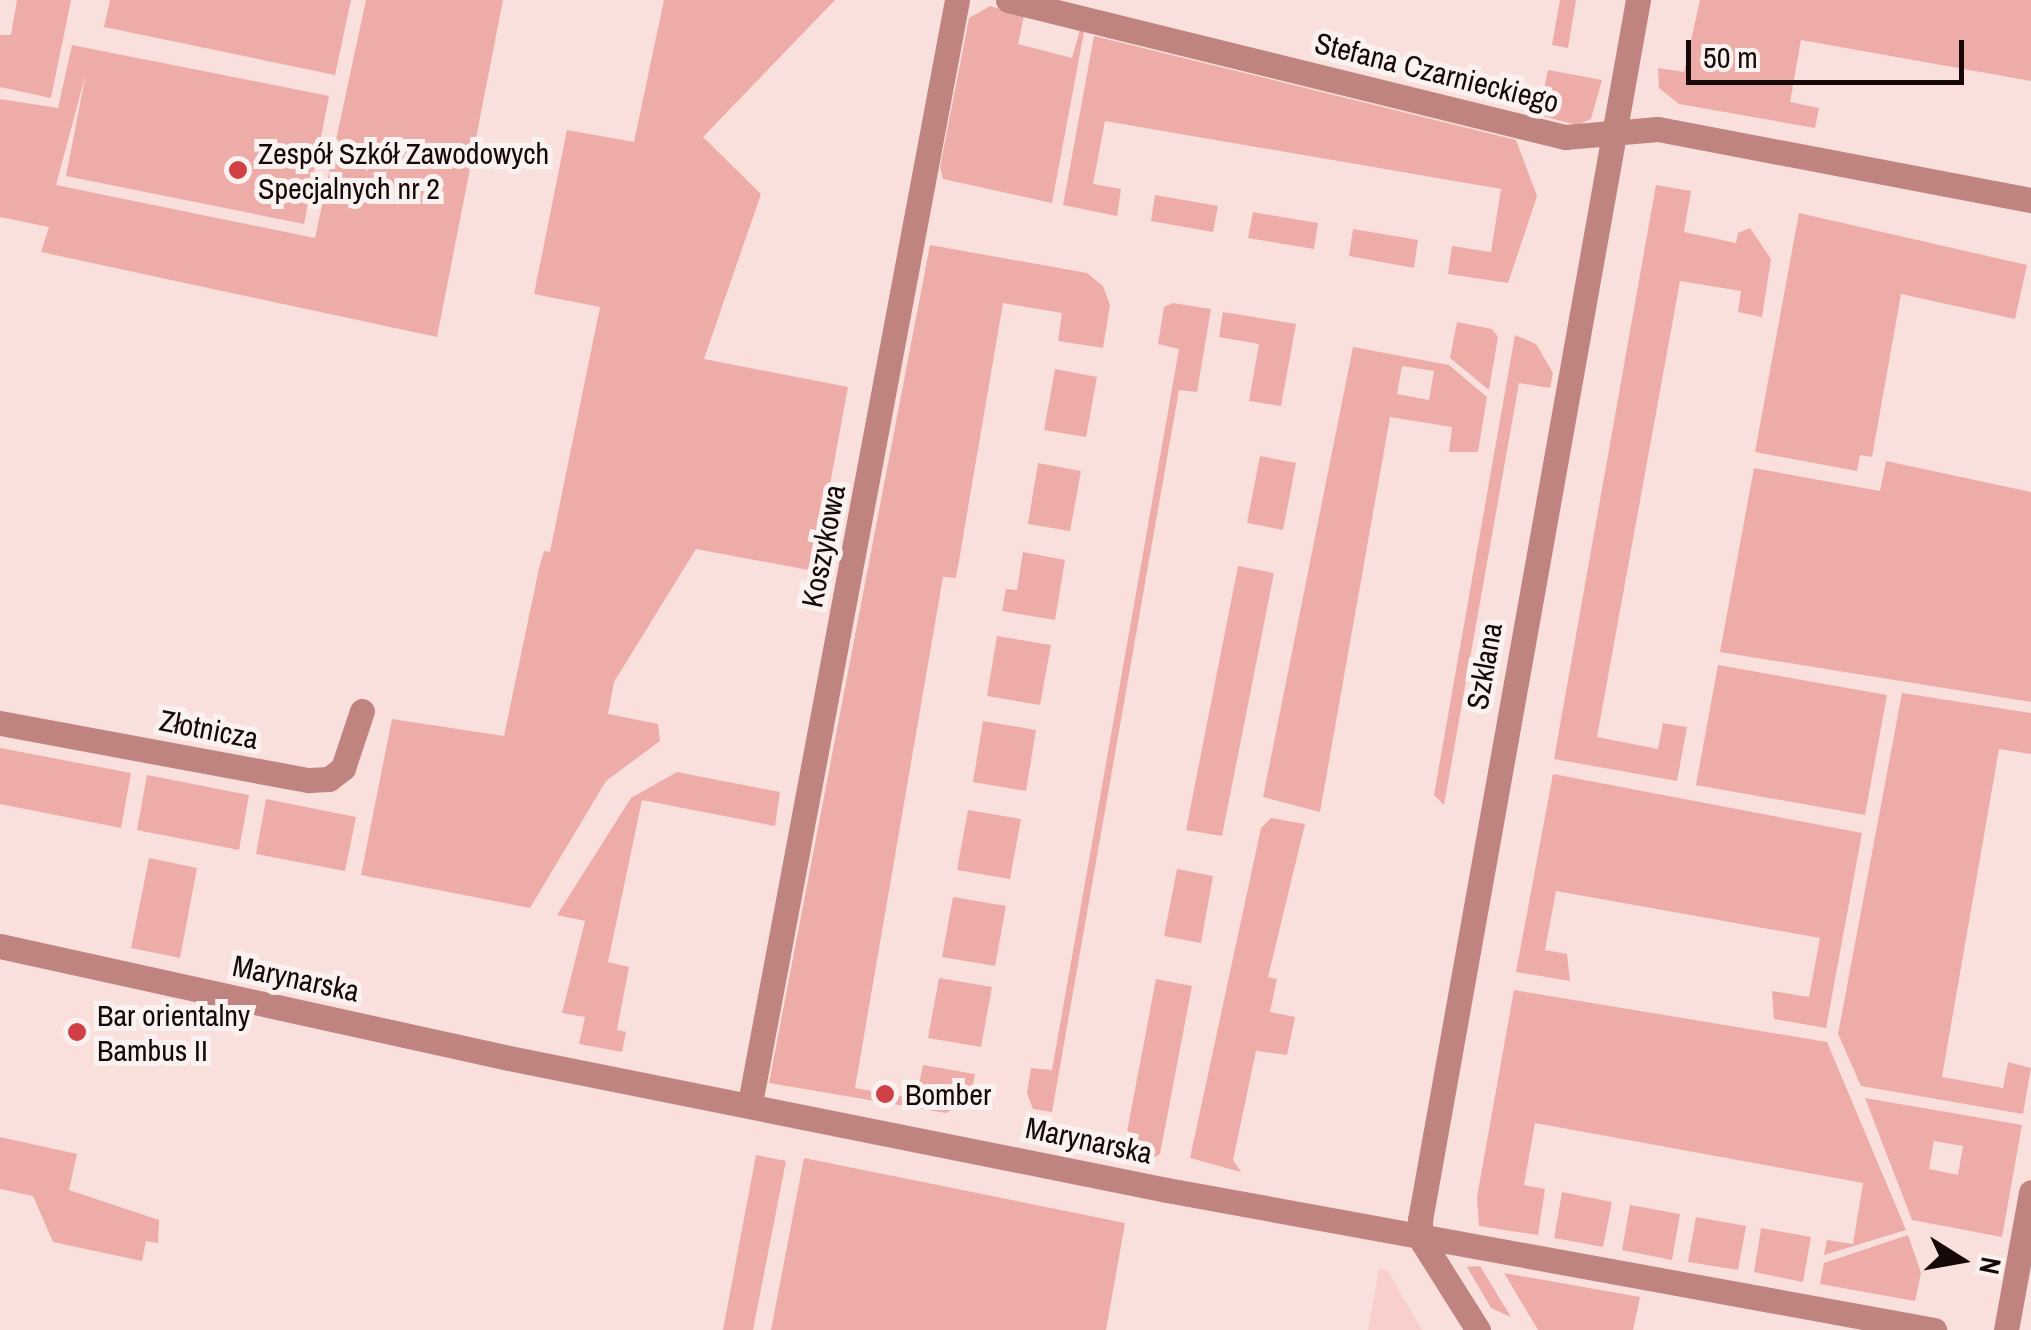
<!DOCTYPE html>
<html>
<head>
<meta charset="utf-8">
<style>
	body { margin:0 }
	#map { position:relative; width:2031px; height:1330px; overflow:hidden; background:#fae0dd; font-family:"Archivo Narrow",sans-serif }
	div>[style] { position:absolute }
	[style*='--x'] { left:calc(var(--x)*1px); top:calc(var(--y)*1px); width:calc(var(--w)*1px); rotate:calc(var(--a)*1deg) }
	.built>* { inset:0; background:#f8cfcc }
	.green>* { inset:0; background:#eeaca8 }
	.minor>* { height:25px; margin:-12.5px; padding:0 12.5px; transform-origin:12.5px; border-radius:12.5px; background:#c08480 }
	.dots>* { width:28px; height:28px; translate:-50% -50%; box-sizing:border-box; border:5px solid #faf1f1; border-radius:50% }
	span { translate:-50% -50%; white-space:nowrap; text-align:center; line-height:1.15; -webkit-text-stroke:10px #faf1f1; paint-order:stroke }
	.street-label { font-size:30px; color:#170908 }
	.poi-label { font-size:30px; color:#170908 }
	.left { translate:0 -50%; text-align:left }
	.north { position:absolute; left:1911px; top:1210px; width:100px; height:100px; -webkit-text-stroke:8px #faf1f1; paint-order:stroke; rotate:101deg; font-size:28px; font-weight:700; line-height:40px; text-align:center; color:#170908 }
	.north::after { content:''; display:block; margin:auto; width:35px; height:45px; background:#170908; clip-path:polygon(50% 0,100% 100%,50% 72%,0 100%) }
	.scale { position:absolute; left:1686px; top:40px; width:278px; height:45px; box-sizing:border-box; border:5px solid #170908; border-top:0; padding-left:12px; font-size:30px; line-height:35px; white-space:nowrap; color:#170908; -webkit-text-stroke:8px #faf1f1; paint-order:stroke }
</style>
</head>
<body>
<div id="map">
	<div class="built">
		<div style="clip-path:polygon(1379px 1269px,1388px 1271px,1422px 1330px,1368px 1330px)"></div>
	</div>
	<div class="green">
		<div style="clip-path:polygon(17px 0,71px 0,51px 98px,0 87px,0 35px,11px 35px)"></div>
		<div style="clip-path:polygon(110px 0,351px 0,335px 75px,104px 27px)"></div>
		<div style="clip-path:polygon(366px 0,503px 0,437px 337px,41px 252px,49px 227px,0 217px,0 99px,58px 108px,72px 45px,329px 96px,304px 224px,66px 176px,86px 73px,56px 185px,315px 238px)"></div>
		<div style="clip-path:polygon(664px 0,835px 0,703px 137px,761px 194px,704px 359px,848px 387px,814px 571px,696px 549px,614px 682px,608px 714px,658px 724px,660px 741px,606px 781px,530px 908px,361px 875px,392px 719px,504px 736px,539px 568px,544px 551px,550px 552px,600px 307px,534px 294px,567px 130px,634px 142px)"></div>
		<div style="clip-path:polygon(1560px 0,1576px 0,1568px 48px,1552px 45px)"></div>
		<div style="clip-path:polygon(1700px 0,2031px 0,2031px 81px,1801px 40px,1790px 102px,1819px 108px,1815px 128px,1679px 104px,1659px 88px,1658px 68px,1684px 72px)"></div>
		<div style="clip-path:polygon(990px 6px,1024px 16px,1018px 44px,1072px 58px,1080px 30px,1084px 32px,1052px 203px,943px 179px,940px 167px,969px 18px)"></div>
		<div style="clip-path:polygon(1094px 36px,1516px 140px,1537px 196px,1508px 283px,1448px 274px,1452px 246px,1491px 252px,1501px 189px,1105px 121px,1093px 184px,1121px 189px,1117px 216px,1063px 205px)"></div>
		<div style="clip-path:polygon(1548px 70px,1602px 80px,1591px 119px,1577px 125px,1538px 115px)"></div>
		<div style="clip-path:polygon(1656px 185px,1691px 191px,1684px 232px,1736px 243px,1738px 233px,1750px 228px,1771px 259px,1762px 317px,1738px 312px,1741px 291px,1680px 281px,1597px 737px,1658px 749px,1663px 723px,1687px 727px,1677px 781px,1554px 759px)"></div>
		<div style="clip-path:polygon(1155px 195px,1218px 206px,1213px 232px,1151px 221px)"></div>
		<div style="clip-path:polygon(1253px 212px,1318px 223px,1314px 249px,1248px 238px)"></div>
		<div style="clip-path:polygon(1799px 213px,2027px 265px,2015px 319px,1901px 294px,1872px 457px,1860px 455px,1857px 471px,1755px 452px)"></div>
		<div style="clip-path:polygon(1353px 229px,1418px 240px,1414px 268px,1349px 256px)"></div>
		<div style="clip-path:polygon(930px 245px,1087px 273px,1103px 286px,1110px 305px,1103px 348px,1058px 341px,1062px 313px,1003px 303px,956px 578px,943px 577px,855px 1088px,916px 1099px,923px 1065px,975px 1074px,971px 1098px,946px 1113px,769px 1083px)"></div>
		<div style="clip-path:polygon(1173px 303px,1211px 309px,1197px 392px,1179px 390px,1052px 1112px,1033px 1109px,1027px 1093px,1031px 1068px,1052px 1070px,1179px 349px,1158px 344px,1164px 307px)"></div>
		<div style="clip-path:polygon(1223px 312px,1296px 324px,1281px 406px,1249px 401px,1259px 344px,1219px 337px)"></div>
		<div style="clip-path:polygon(1457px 322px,1492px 329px,1498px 337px,1489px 390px,1450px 358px)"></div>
		<div style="clip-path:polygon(1515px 335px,1536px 344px,1553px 373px,1550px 388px,1519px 383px,1444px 805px,1434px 795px)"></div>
		<div style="clip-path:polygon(evenodd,1353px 347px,1449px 365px,1487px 397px,1478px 452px,1449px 452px,1452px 427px,1390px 417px,1320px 812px,1263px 797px,1353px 347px,1402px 366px,1434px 371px,1429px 400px,1397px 394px,1402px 366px)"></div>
		<div style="clip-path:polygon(1055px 369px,1097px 377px,1086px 437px,1044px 430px)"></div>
		<div style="clip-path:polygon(1260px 456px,1296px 463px,1283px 530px,1247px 523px)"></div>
		<div style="clip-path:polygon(1886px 461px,2031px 492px,2031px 702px,1720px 652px,1754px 468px,1880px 491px)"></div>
		<div style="clip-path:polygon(1038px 463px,1081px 471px,1070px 531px,1028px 524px)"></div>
		<div style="clip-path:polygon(1023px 552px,1065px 560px,1055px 620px,1002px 611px,1006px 589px,1017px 590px)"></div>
		<div style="clip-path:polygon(1238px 566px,1274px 573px,1222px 836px,1186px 830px)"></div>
		<div style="clip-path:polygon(997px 636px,1051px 645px,1040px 705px,987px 696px)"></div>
		<div style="clip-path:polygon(1718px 665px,1887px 695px,1865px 815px,1696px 785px)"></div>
		<div style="clip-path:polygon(1902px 693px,2031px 713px,2031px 754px,1999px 749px,1942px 1077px,2003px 1088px,2008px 1062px,2031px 1068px,2023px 1114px,1861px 1086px,1838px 1034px)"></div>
		<div style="clip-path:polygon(983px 721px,1036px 730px,1026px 791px,973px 782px)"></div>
		<div style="clip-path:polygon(0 748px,131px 773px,121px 828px,0 804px)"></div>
		<div style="clip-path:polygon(677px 772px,780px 792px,775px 826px,642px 800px,608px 962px,629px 967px,617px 1030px,626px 1032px,622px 1052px,579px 1044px,585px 1017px,562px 1013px,585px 921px,557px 915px,631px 798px)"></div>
		<div style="clip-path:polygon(1553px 774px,1862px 833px,1826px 1028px,1774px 1019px,1772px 991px,1809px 997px,1820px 938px,1556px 891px,1545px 950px,1567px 954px,1570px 981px,1516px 972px)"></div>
		<div style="clip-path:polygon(147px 775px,249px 795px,239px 850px,137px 830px)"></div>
		<div style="clip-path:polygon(266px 799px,356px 817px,345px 871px,256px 854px)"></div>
		<div style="clip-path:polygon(968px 810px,1021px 819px,1010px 879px,957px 870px)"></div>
		<div style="clip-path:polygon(1271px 818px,1305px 824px,1268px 977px,1277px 979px,1270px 1012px,1295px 1017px,1287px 1055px,1256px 1051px,1233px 1160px,1241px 1172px,1190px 1158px,1261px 828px)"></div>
		<div style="clip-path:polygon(149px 858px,197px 868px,180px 958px,131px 948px)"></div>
		<div style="clip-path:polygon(1177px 869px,1213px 876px,1201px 943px,1164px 936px)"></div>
		<div style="clip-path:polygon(953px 897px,1006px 906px,995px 966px,942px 957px)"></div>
		<div style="clip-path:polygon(939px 978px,992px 987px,981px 1047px,928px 1038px)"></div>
		<div style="clip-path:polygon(1156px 979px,1192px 986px,1160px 1154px,1152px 1159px,1123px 1153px)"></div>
		<div style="clip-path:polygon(1514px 990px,1827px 1042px,1906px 1230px,1824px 1255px,1827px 1240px,1853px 1244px,1863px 1183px,1535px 1123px,1524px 1185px,1545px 1189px,1538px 1235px,1479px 1226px,1477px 1197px)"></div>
		<div style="clip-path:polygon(evenodd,1865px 1098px,2022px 1125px,2002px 1237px,1912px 1220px,1865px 1098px,1934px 1141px,1963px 1146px,1958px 1175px,1929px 1169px,1934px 1141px)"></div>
		<div style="clip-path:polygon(0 1137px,77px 1154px,69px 1190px,159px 1220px,158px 1243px,146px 1241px,142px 1261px,53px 1242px,33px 1196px,0 1189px)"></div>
		<div style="clip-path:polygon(756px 1155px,786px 1161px,753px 1330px,723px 1330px)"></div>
		<div style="clip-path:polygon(804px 1158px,1125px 1223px,1106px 1330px,771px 1330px)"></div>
		<div style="clip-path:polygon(1562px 1192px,1612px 1202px,1603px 1247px,1554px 1238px)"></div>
		<div style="clip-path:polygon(1630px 1205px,1680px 1214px,1672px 1260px,1622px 1250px)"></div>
		<div style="clip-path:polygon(1696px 1217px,1746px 1226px,1738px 1270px,1688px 1262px)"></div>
		<div style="clip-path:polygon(1761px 1228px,1811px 1237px,1803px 1282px,1754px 1272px)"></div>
		<div style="clip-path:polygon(1908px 1235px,1921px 1273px,1915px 1301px,1820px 1284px,1824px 1263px)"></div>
		<div style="clip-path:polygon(1480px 1266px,1511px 1317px,1491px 1308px,1467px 1267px)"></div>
		<div style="clip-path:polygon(1504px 1273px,1640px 1297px,1633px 1330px,1538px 1330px)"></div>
	</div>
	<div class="minor">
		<div style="--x:1008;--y:0;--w:574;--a:13.82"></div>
		<div style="--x:1565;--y:137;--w:93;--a:-4.9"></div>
		<div style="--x:1658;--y:129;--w:380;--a:10.8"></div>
		<div style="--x:0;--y:723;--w:314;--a:10.5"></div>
		<div style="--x:309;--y:780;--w:20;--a:-3"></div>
		<div style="--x:329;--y:779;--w:18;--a:-38"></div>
		<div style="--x:343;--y:768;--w:60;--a:-71.6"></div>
		<div style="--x:0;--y:946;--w:521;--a:12.41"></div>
		<div style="--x:509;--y:1058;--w:671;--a:11.34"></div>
		<div style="--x:1167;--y:1190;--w:780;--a:10.34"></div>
		<div style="--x:750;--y:1103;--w:1122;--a:-79.37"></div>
		<div style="--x:1478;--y:1330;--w:109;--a:-122.2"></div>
		<div style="--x:1420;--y:1238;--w:18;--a:-90"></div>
		<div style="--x:1420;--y:1220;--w:1239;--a:-79.87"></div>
		<div style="--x:2006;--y:1330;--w:140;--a:-79.7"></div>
	</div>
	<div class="dots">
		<div style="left:238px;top:170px;background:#d04044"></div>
		<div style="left:77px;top:1032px;background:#d04044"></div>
		<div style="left:885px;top:1094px;background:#d04044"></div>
	</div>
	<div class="street-label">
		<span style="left:1437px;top:72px;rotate:14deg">Stefana Czarnieckiego</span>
		<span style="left:823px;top:546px;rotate:-79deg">Koszykowa</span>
		<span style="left:1484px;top:666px;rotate:-80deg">Szklana</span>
		<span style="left:209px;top:729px;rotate:11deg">Złotnicza</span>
		<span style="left:296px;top:978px;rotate:12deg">Marynarska</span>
		<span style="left:1089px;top:1140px;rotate:12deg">Marynarska</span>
	</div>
	<div class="poi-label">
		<span class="left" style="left:258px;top:170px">Zespół Szkół Zawodowych<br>Specjalnych nr 2</span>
		<span class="left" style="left:97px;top:1032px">Bar orientalny<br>Bambus II</span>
		<span class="left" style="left:905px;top:1094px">Bomber</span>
	</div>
	<div class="north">N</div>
	<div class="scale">50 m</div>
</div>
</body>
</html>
